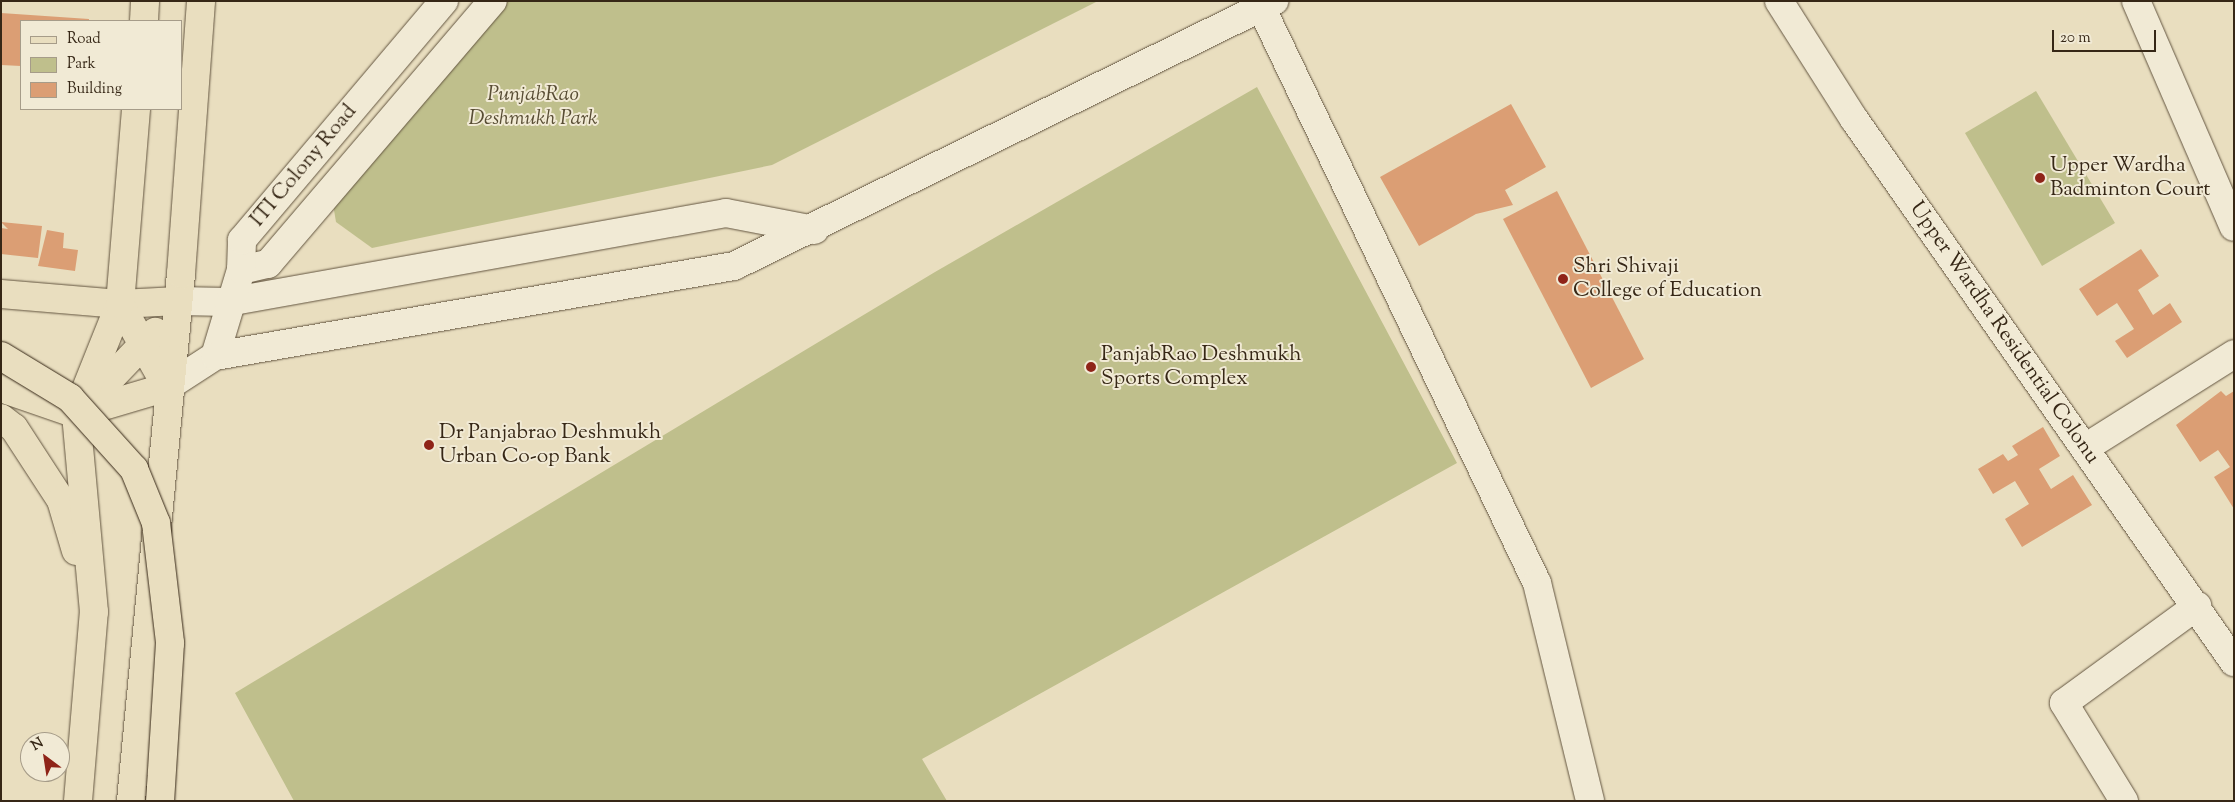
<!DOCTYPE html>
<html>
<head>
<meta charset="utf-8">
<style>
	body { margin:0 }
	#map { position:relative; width:2235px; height:802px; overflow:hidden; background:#e9debf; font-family:"Sorts Mill Goudy",serif }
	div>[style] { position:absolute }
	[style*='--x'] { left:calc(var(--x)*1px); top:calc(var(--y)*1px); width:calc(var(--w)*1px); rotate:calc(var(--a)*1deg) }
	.green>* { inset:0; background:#bfbf8c }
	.building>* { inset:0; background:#db9e74 }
	.roads { filter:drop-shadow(0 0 1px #635540) drop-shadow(0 0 1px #635540) }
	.street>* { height:28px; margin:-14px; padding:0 14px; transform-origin:14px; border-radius:14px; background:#f1ead5 }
	.secondary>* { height:28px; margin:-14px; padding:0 14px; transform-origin:14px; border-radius:14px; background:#f1ead5 }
	.primary>* { height:28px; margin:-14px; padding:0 14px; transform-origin:14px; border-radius:14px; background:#e9debf }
	.bridges { filter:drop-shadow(0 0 1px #362716) drop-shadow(0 0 1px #362716) }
	.primary-bridge>* { height:28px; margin:-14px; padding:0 14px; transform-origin:14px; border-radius:14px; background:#e9debf }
	.dots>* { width:14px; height:14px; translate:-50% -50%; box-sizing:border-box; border:2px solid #f1ead5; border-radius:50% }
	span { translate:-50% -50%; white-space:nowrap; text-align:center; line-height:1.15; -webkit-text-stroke:4px #f1ead5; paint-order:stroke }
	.park-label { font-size:21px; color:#584d34; font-style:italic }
	.street-label { font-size:21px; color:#362716 }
	.poi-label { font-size:21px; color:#362716 }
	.left { translate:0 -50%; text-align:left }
	.frame { position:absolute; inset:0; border:2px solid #362716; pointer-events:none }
	.legend { position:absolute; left:20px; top:20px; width:162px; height:90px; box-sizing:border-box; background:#f1ead5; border:1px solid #a69c89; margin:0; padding:6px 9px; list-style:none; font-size:15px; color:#362716 }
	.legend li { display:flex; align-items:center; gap:10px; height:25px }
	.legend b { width:25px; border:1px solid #a69c89 }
	.north { position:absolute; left:20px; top:732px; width:50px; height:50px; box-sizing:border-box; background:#f1ead5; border:1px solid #a69c89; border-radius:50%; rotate:329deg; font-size:14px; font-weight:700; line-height:20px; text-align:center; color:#362716 }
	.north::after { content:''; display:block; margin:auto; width:18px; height:22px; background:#8f2418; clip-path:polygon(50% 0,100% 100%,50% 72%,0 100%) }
	.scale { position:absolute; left:2052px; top:30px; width:104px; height:22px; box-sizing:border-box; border:2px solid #362716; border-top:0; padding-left:6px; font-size:15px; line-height:18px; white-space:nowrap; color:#362716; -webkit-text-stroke:4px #f1ead5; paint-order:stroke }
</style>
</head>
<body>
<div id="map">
	<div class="green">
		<div style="clip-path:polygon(483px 1px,1098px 1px,772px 165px,372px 248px,336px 222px,330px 186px)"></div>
		<div style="clip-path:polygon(1257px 87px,1457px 463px,922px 759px,947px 801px,294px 801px,235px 693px,935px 272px)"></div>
		<div style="clip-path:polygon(2036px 91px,2115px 223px,2042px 266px,1965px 133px)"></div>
	</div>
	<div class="building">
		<div style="clip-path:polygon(1px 13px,89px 19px,89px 21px,21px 21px,21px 66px,1px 65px)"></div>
		<div style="clip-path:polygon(1511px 104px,1546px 167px,1505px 190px,1513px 205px,1476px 214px,1419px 246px,1380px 177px)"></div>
		<div style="clip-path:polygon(1557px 191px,1644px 359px,1591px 388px,1503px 219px)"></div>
		<div style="clip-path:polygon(1px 222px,42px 226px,38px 258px,1px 254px,1px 228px,8px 229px)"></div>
		<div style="clip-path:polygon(47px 230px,64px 233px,63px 248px,78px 250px,75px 271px,38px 266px)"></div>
		<div style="clip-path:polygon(2141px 249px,2159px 276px,2138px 290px,2153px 315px,2170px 303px,2182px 322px,2127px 358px,2115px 341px,2134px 329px,2117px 303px,2097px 316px,2079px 289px)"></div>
		<div style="clip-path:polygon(2221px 391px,2226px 396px,2234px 391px,2234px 509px,2214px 477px,2230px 467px,2218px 450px,2200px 462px,2176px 425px)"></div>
		<div style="clip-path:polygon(2043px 427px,2060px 456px,2039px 469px,2051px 489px,2073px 475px,2092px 505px,2022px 547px,2005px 519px,2029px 504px,2015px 481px,1993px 494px,1978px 469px,2003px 454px,2008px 461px,2018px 455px,2012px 446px)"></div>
	</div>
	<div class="roads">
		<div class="street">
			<div style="--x:2136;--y:1;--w:246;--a:66.6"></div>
			<div style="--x:1262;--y:9;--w:636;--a:64.4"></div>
			<div style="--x:1537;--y:583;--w:224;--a:76.3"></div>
			<div style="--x:2085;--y:448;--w:176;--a:-32.2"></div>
			<div style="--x:2124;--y:801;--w:115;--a:-121.5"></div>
			<div style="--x:2064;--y:703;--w:165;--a:-36.1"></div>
		</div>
		<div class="secondary">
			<div style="--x:1779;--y:1;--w:140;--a:57.6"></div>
			<div style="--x:1854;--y:119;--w:663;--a:55.02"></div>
			<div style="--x:241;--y:270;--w:28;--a:-13"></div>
			<div style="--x:268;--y:264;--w:346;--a:-49.5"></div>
			<div style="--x:178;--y:301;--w:50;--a:1.1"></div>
			<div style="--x:228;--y:302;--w:506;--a:-10.13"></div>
			<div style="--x:726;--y:213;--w:90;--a:10.9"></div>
			<div style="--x:215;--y:356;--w:90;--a:-73.2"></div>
			<div style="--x:241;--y:270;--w:30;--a:-88"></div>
			<div style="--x:242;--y:240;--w:313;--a:-49.8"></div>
			<div style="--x:167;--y:387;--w:57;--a:-32.9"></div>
			<div style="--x:215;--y:356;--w:527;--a:-9.84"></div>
			<div style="--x:734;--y:266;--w:602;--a:-26.14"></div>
		</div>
		<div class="primary">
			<div style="--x:144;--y:21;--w:20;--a:-87"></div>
			<div style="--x:1;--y:294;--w:119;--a:4.8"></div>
			<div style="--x:120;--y:304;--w:58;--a:-3"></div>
			<div style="--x:1;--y:388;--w:79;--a:19.1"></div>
			<div style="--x:76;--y:414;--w:95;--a:-16.5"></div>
			<div style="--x:167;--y:387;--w:95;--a:-119.5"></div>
			<div style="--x:84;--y:406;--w:103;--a:-46.2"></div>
			<div style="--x:1;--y:418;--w:16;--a:38"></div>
			<div style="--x:14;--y:428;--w:86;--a:56.9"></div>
			<div style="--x:61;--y:500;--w:53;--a:73.6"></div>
			<div style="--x:78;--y:801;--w:190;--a:-85.2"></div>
			<div style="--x:94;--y:612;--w:199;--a:-95.2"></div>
			<div style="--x:76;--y:414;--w:118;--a:-68.2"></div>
			<div style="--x:120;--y:304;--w:196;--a:-85.3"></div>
			<div style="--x:131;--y:801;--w:529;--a:-84.58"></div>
			<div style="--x:181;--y:274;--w:274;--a:-85.8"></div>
		</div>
	</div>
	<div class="bridges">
		<div class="primary-bridge">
			<div style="--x:1;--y:356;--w:81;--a:31.3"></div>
			<div style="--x:70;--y:398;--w:96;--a:48"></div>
			<div style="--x:134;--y:469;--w:58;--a:67.8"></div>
			<div style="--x:156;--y:523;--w:121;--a:83.3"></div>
			<div style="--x:170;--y:643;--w:158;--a:93.6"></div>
		</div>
	</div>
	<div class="dots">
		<div style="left:2040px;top:178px;background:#8f2418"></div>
		<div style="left:1563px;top:279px;background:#8f2418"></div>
		<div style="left:1091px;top:367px;background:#8f2418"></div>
		<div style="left:429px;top:445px;background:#8f2418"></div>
	</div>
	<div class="park-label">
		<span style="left:533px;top:107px">PunjabRao<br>Deshmukh Park</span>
	</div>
	<div class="street-label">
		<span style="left:304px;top:166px;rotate:-50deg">ITI Colony Road</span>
		<span style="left:2004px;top:333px;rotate:55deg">Upper Wardha Residential Colonu</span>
	</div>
	<div class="poi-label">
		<span class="left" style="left:2050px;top:178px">Upper Wardha<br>Badminton Court</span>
		<span class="left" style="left:1573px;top:279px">Shri Shivaji<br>College of Education</span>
		<span class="left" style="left:1101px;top:367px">PanjabRao Deshmukh<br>Sports Complex</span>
		<span class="left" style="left:439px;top:445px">Dr Panjabrao Deshmukh<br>Urban Co-op Bank</span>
	</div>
	<div class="frame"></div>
	<ul class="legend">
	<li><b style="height:6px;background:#e9debf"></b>Road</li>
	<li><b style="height:14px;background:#bfbf8c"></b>Park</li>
	<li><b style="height:14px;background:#db9e74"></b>Building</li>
	</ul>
	<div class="north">N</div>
	<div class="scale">20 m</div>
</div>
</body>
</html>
